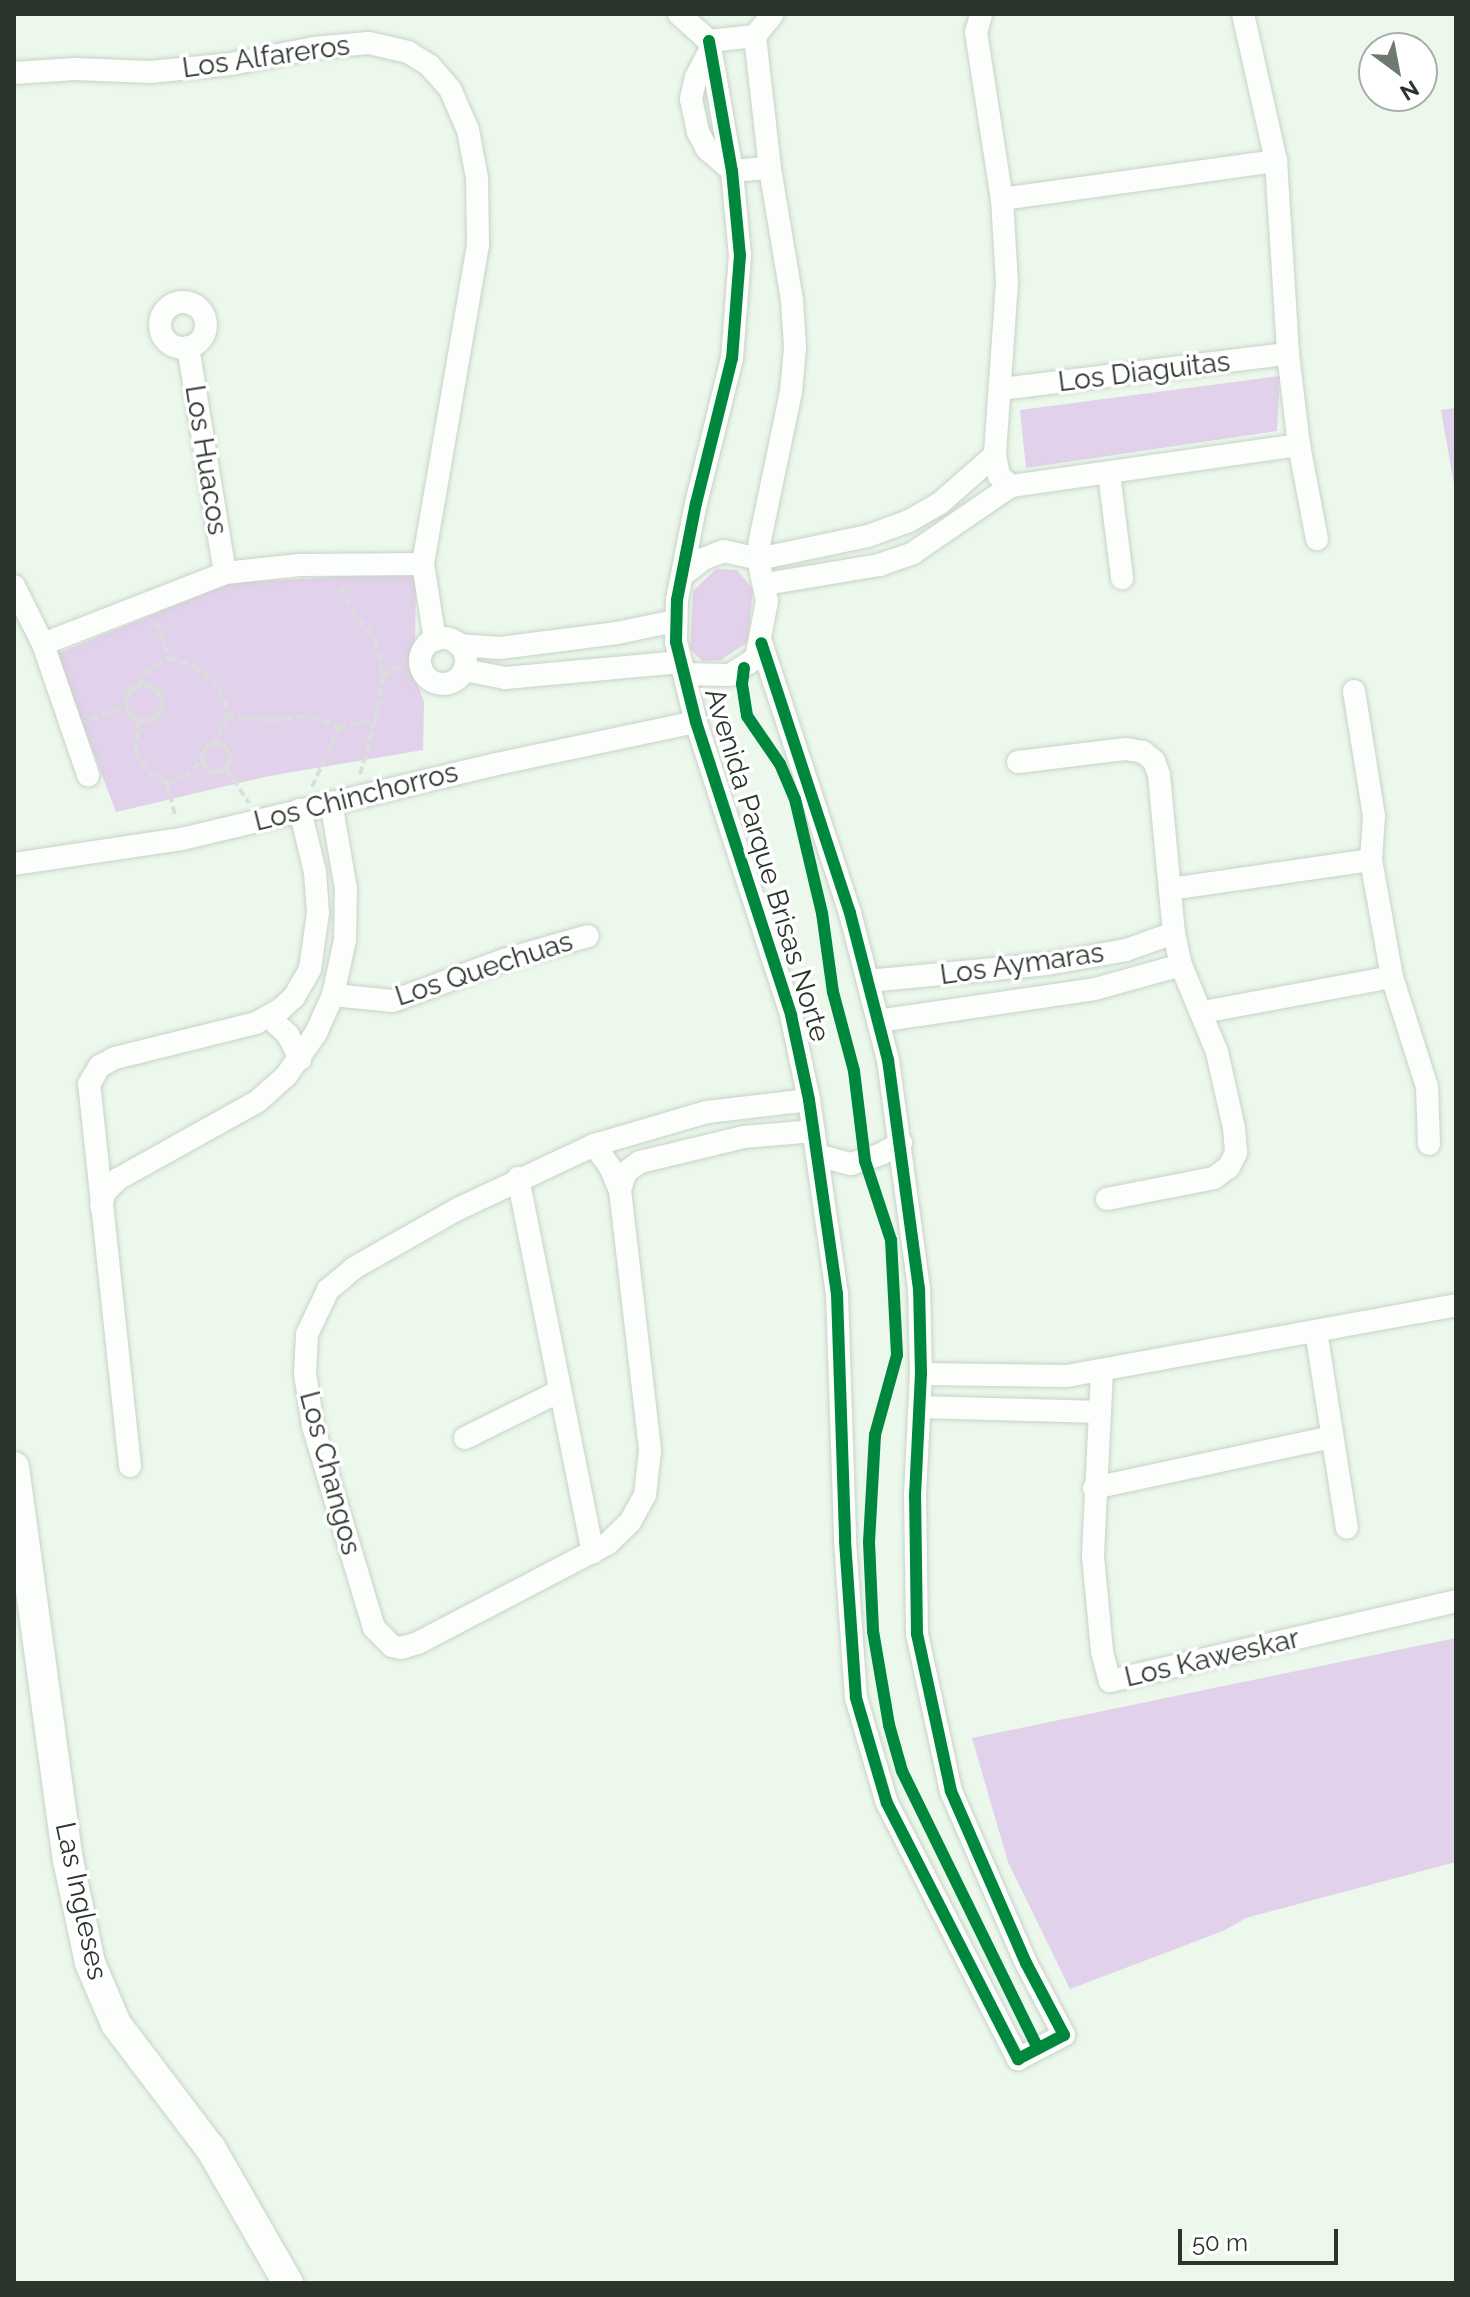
<!DOCTYPE html>
<html>
<head>
<meta charset="utf-8">
<style>
	body { margin:0 }
	#map { position:relative; width:1470px; height:2297px; overflow:hidden; background:#ebf8eb; font-family:Raleway,sans-serif }
	div>[style] { position:absolute }
	[style*='--x'] { left:calc(var(--x)*1px); top:calc(var(--y)*1px); width:calc(var(--w)*1px); rotate:calc(var(--a)*1deg) }
	.green>* { inset:0; background:#e1d1ea }
	.path>* { height:4px; margin-top:-2px; transform-origin:0; background:repeating-linear-gradient(90deg,#dbdfdc 0 8px,transparent 0 12px) }
	.path>.ring { margin:-2px; padding:0; box-sizing:content-box; background:none; border:4px solid #dbdfdc; border-radius:50% }
	.roads { filter:drop-shadow(0 0 2px #c8d3c8) drop-shadow(0 0 2px #c8d3c8) }
	.street>* { height:22px; margin:-11px; padding:0 11px; transform-origin:11px; border-radius:11px; background:#fcfefc }
	.street>.ring { margin:-11px; padding:0; box-sizing:content-box; background:none; border:22px solid #fcfefc; border-radius:50% }
	.secondary>* { height:30px; margin:-15px; padding:0 15px; transform-origin:15px; border-radius:15px; background:#fcfefc }
	.cycleway>* { height:12px; margin:-6px; padding:0 6px; transform-origin:6px; border-radius:6px; background:#00873e }
	span { translate:-50% -50%; white-space:nowrap; text-align:center; line-height:1.15; -webkit-text-stroke:7px #fff; paint-order:stroke }
	.street-label { font-size:28px; color:#2b352c }
	.frame { position:absolute; inset:0; border:16px solid #2b352c; pointer-events:none }
	.north { position:absolute; left:1358px; top:32px; width:80px; height:80px; box-sizing:border-box; background:#fff; border:2px solid #aaaeab; border-radius:50%; rotate:148deg; font-size:22px; font-weight:700; line-height:32px; text-align:center; color:#2b352c }
	.north::after { content:''; display:block; margin:auto; width:28px; height:36px; background:#6e796f; clip-path:polygon(50% 0,100% 100%,50% 72%,0 100%) }
	.scale { position:absolute; left:1178px; top:2229px; width:160px; height:36px; box-sizing:border-box; border:4px solid #2b352c; border-top:0; padding-left:10px; font-size:24px; line-height:28px; white-space:nowrap; color:#2b352c; -webkit-text-stroke:6px #fff; paint-order:stroke }
</style>
</head>
<body>
<div id="map">
	<div class="green">
		<div style="clip-path:polygon(1280px 376px,1277px 431px,1026px 468px,1020px 410px)"></div>
		<div style="clip-path:polygon(1456px 408px,1456px 496px,1441px 410px)"></div>
		<div style="clip-path:polygon(716px 569px,737px 570px,753px 589px,748px 642px,721px 660px,702px 661px,690px 649px,693px 591px)"></div>
		<div style="clip-path:polygon(416px 572px,415px 655px,417px 682px,424px 702px,423px 750px,269px 776px,116px 812px,56px 654px,231px 583px)"></div>
		<div style="clip-path:polygon(1456px 1638px,1456px 1862px,1246px 1918px,1223px 1931px,1070px 1989px,1008px 1862px,972px 1738px)"></div>
	</div>
	<div class="path">
		<div style="--x:340;--y:587;--w:25;--a:64"></div>
		<div style="--x:351;--y:610;--w:39;--a:50"></div>
		<div style="--x:376;--y:640;--w:37;--a:79"></div>
		<div style="--x:383;--y:676;--w:33;--a:99"></div>
		<div style="--x:378;--y:709;--w:68;--a:105.3"></div>
		<div style="--x:156;--y:622;--w:38;--a:70"></div>
		<div style="--x:169;--y:658;--w:26;--a:16"></div>
		<div style="--x:194;--y:665;--w:23;--a:40"></div>
		<div style="--x:212;--y:680;--w:24;--a:57"></div>
		<div style="--x:225;--y:700;--w:17;--a:83"></div>
		<div style="--x:227;--y:717;--w:29;--a:115"></div>
		<div style="--x:383;--y:676;--w:45;--a:-33.3"></div>
		<div style="--x:139;--y:685;--w:13;--a:-63"></div>
		<div style="--x:145;--y:673;--w:28;--a:-32"></div>
		<div class="ring" style="left:126px;top:685px;width:32px;height:32px"></div>
		<div style="--x:227;--y:717;--w:46;--a:3.7"></div>
		<div style="--x:273;--y:720;--w:38;--a:-6"></div>
		<div style="--x:311;--y:716;--w:30;--a:21"></div>
		<div style="--x:339;--y:727;--w:38;--a:-12"></div>
		<div style="--x:91;--y:719;--w:38;--a:-18"></div>
		<div style="--x:139;--y:720;--w:31;--a:97"></div>
		<div style="--x:135;--y:751;--w:26;--a:58"></div>
		<div style="--x:149;--y:773;--w:21;--a:29"></div>
		<div style="--x:167;--y:783;--w:36;--a:76"></div>
		<div class="ring" style="left:202px;top:744px;width:24px;height:24px"></div>
		<div style="--x:226;--y:769;--w:41;--a:55.9"></div>
		<div style="--x:167;--y:783;--w:18;--a:-19"></div>
		<div style="--x:184;--y:777;--w:23;--a:-43"></div>
		<div style="--x:312;--y:787;--w:66;--a:-65.8"></div>
	</div>
	<div class="roads">
		<div class="street">
			<div style="--x:679;--y:14;--w:40;--a:42"></div>
			<div style="--x:709;--y:41;--w:46;--a:-6.2"></div>
			<div style="--x:755;--y:36;--w:28;--a:-51"></div>
			<div style="--x:1243;--y:14;--w:151;--a:77.3"></div>
			<div style="--x:1276;--y:161;--w:193;--a:86.4"></div>
			<div style="--x:1288;--y:354;--w:92;--a:83.1"></div>
			<div style="--x:1299;--y:445;--w:96;--a:79.2"></div>
			<div style="--x:981;--y:15;--w:18;--a:106"></div>
			<div style="--x:976;--y:32;--w:169;--a:81.2"></div>
			<div style="--x:1002;--y:199;--w:83;--a:86.6"></div>
			<div style="--x:1007;--y:282;--w:173;--a:94"></div>
			<div style="--x:995;--y:455;--w:21;--a:79"></div>
			<div style="--x:999;--y:476;--w:16;--a:40"></div>
			<div style="--x:709;--y:41;--w:132;--a:80"></div>
			<div style="--x:732;--y:171;--w:84;--a:84.6"></div>
			<div style="--x:740;--y:255;--w:103;--a:94.4"></div>
			<div style="--x:732;--y:358;--w:149;--a:103.9"></div>
			<div style="--x:696;--y:503;--w:99;--a:101.1"></div>
			<div style="--x:677;--y:600;--w:42;--a:91.4"></div>
			<div style="--x:676;--y:642;--w:82;--a:76"></div>
			<div style="--x:696;--y:722;--w:308;--a:72"></div>
			<div style="--x:791;--y:1015;--w:87;--a:78"></div>
			<div style="--x:809;--y:1100;--w:196;--a:81.8"></div>
			<div style="--x:837;--y:1294;--w:247;--a:88.1"></div>
			<div style="--x:845;--y:1541;--w:157;--a:86"></div>
			<div style="--x:856;--y:1698;--w:109;--a:73.6"></div>
			<div style="--x:887;--y:1803;--w:288;--a:62.9"></div>
			<div style="--x:1018;--y:2059;--w:52;--a:-27.6"></div>
			<div style="--x:1064;--y:2035;--w:81;--a:-117.8"></div>
			<div style="--x:1026;--y:1963;--w:188;--a:-113.6"></div>
			<div style="--x:951;--y:1791;--w:161;--a:-102.2"></div>
			<div style="--x:917;--y:1634;--w:138;--a:-90.8"></div>
			<div style="--x:915;--y:1496;--w:122;--a:-87.2"></div>
			<div style="--x:921;--y:1374;--w:85;--a:-91.3"></div>
			<div style="--x:919;--y:1289;--w:231;--a:-97.7"></div>
			<div style="--x:888;--y:1060;--w:152;--a:-104.5"></div>
			<div style="--x:850;--y:913;--w:284;--a:-108.2"></div>
			<div style="--x:709;--y:52;--w:28;--a:117"></div>
			<div style="--x:696;--y:77;--w:23;--a:103"></div>
			<div style="--x:691;--y:99;--w:34;--a:78"></div>
			<div style="--x:698;--y:132;--w:19;--a:62"></div>
			<div style="--x:707;--y:149;--w:33;--a:41"></div>
			<div style="--x:732;--y:171;--w:38;--a:-5"></div>
			<div style="--x:14;--y:73;--w:61;--a:-3.8"></div>
			<div style="--x:75;--y:69;--w:75;--a:2.3"></div>
			<div style="--x:150;--y:72;--w:81;--a:-5.6"></div>
			<div style="--x:231;--y:64;--w:85;--a:-10.9"></div>
			<div style="--x:314;--y:48;--w:55;--a:-5.2"></div>
			<div style="--x:369;--y:43;--w:40;--a:13"></div>
			<div style="--x:408;--y:52;--w:26;--a:32"></div>
			<div style="--x:430;--y:66;--w:30;--a:49"></div>
			<div style="--x:450;--y:89;--w:45;--a:66.3"></div>
			<div style="--x:468;--y:130;--w:49;--a:79.4"></div>
			<div style="--x:477;--y:178;--w:67;--a:89.1"></div>
			<div style="--x:478;--y:245;--w:324;--a:99.8"></div>
			<div style="--x:423;--y:564;--w:77;--a:81"></div>
			<div style="--x:1002;--y:199;--w:277;--a:-7.9"></div>
			<div class="ring" style="left:160px;top:302px;width:24px;height:24px"></div>
			<div style="--x:188;--y:347;--w:229;--a:80.7"></div>
			<div style="--x:1001;--y:389;--w:289;--a:-7"></div>
			<div style="--x:1109;--y:473;--w:106;--a:82.9"></div>
			<div style="--x:758;--y:559;--w:112;--a:-11.8"></div>
			<div style="--x:868;--y:536;--w:44;--a:-20.1"></div>
			<div style="--x:909;--y:521;--w:34;--a:-30"></div>
			<div style="--x:939;--y:504;--w:74;--a:-41.2"></div>
			<div style="--x:684;--y:574;--w:24;--a:-38"></div>
			<div style="--x:703;--y:559;--w:22;--a:-21"></div>
			<div style="--x:724;--y:551;--w:35;--a:13"></div>
			<div style="--x:766;--y:584;--w:115;--a:-9.5"></div>
			<div style="--x:879;--y:565;--w:36;--a:-19"></div>
			<div style="--x:913;--y:553;--w:119;--a:-34.4"></div>
			<div style="--x:1011;--y:486;--w:291;--a:-8.1"></div>
			<div style="--x:14;--y:586;--w:65;--a:63.4"></div>
			<div style="--x:43;--y:644;--w:139;--a:71"></div>
			<div class="ring" style="left:420px;top:638px;width:24px;height:24px"></div>
			<div style="--x:43;--y:644;--w:195;--a:-21.3"></div>
			<div style="--x:225;--y:573;--w:75;--a:-6.1"></div>
			<div style="--x:300;--y:565;--w:123;--a:-0.5"></div>
			<div style="--x:459;--y:645;--w:41;--a:4.2"></div>
			<div style="--x:500;--y:648;--w:118;--a:-7.3"></div>
			<div style="--x:617;--y:633;--w:59;--a:-11.7"></div>
			<div style="--x:464;--y:670;--w:42;--a:11"></div>
			<div style="--x:505;--y:678;--w:177;--a:-5.2"></div>
			<div style="--x:685;--y:674;--w:45;--a:1.3"></div>
			<div style="--x:730;--y:675;--w:31;--a:-33"></div>
			<div style="--x:756;--y:658;--w:58;--a:-79.1"></div>
			<div style="--x:767;--y:601;--w:43;--a:-102.1"></div>
			<div style="--x:758;--y:559;--w:19;--a:-84"></div>
			<div style="--x:760;--y:540;--w:151;--a:-78.2"></div>
			<div style="--x:791;--y:392;--w:45;--a:-84.9"></div>
			<div style="--x:795;--y:347;--w:47;--a:-93.7"></div>
			<div style="--x:792;--y:300;--w:134;--a:-99.5"></div>
			<div style="--x:770;--y:168;--w:133;--a:-96.5"></div>
			<div style="--x:1354;--y:691;--w:127;--a:80.9"></div>
			<div style="--x:1374;--y:816;--w:44;--a:93.9"></div>
			<div style="--x:1371;--y:860;--w:119;--a:79.8"></div>
			<div style="--x:1392;--y:977;--w:115;--a:72.3"></div>
			<div style="--x:1427;--y:1087;--w:57;--a:88"></div>
			<div style="--x:1018;--y:762;--w:109;--a:-6.9"></div>
			<div style="--x:1126;--y:749;--w:17;--a:10"></div>
			<div style="--x:1143;--y:752;--w:14;--a:39"></div>
			<div style="--x:1154;--y:761;--w:15;--a:70"></div>
			<div style="--x:1159;--y:775;--w:159;--a:84.6"></div>
			<div style="--x:1174;--y:933;--w:33;--a:78"></div>
			<div style="--x:1181;--y:965;--w:94;--a:67.5"></div>
			<div style="--x:1217;--y:1052;--w:78;--a:77.4"></div>
			<div style="--x:1234;--y:1128;--w:25;--a:85"></div>
			<div style="--x:1236;--y:1153;--w:16;--a:117"></div>
			<div style="--x:1229;--y:1167;--w:19;--a:144"></div>
			<div style="--x:1214;--y:1178;--w:109;--a:168.9"></div>
			<div style="--x:14;--y:864;--w:170;--a:-8.5"></div>
			<div style="--x:182;--y:839;--w:319;--a:-13.4"></div>
			<div style="--x:492;--y:765;--w:208;--a:-11.9"></div>
			<div style="--x:1170;--y:889;--w:203;--a:-8.2"></div>
			<div style="--x:868;--y:981;--w:180;--a:-5.4"></div>
			<div style="--x:1047;--y:964;--w:80;--a:-10"></div>
			<div style="--x:1126;--y:950;--w:51;--a:-19.5"></div>
			<div style="--x:333;--y:995;--w:60;--a:5.7"></div>
			<div style="--x:393;--y:1001;--w:118;--a:-20.3"></div>
			<div style="--x:504;--y:960;--w:87;--a:-15.9"></div>
			<div style="--x:1203;--y:1012;--w:192;--a:-10.5"></div>
			<div style="--x:269;--y:1017;--w:26;--a:43"></div>
			<div style="--x:288;--y:1035;--w:27;--a:63"></div>
			<div style="--x:878;--y:1021;--w:219;--a:-8.4"></div>
			<div style="--x:1095;--y:989;--w:89;--a:-15.6"></div>
			<div style="--x:594;--y:1145;--w:27;--a:54"></div>
			<div style="--x:610;--y:1167;--w:25;--a:67"></div>
			<div style="--x:620;--y:1190;--w:263;--a:83.4"></div>
			<div style="--x:650;--y:1451;--w:44;--a:96.5"></div>
			<div style="--x:645;--y:1495;--w:31;--a:119"></div>
			<div style="--x:630;--y:1522;--w:32;--a:136"></div>
			<div style="--x:607;--y:1544;--w:213;--a:152.4"></div>
			<div style="--x:418;--y:1643;--w:18;--a:164"></div>
			<div style="--x:401;--y:1648;--w:9;--a:-167"></div>
			<div style="--x:392;--y:1646;--w:25;--a:-135"></div>
			<div style="--x:374;--y:1628;--w:211;--a:-106.8"></div>
			<div style="--x:313;--y:1426;--w:54;--a:-98.6"></div>
			<div style="--x:305;--y:1373;--w:39;--a:-87"></div>
			<div style="--x:307;--y:1334;--w:49;--a:-64.5"></div>
			<div style="--x:328;--y:1290;--w:34;--a:-40"></div>
			<div style="--x:354;--y:1268;--w:120;--a:-29.6"></div>
			<div style="--x:458;--y:1209;--w:150;--a:-25.2"></div>
			<div style="--x:594;--y:1145;--w:118;--a:-16.3"></div>
			<div style="--x:707;--y:1112;--w:103;--a:-6.7"></div>
			<div style="--x:817;--y:1155;--w:35;--a:15"></div>
			<div style="--x:851;--y:1164;--w:32;--a:-18"></div>
			<div style="--x:881;--y:1154;--w:23;--a:-29"></div>
			<div style="--x:518;--y:1178;--w:382;--a:78.7"></div>
			<div style="--x:620;--y:1190;--w:19;--a:-72"></div>
			<div style="--x:626;--y:1172;--w:17;--a:-36"></div>
			<div style="--x:640;--y:1162;--w:107;--a:-13.5"></div>
			<div style="--x:744;--y:1137;--w:70;--a:-4.9"></div>
			<div style="--x:101;--y:1206;--w:15;--a:-74"></div>
			<div style="--x:105;--y:1192;--w:18;--a:-45"></div>
			<div style="--x:118;--y:1179;--w:160;--a:-29.1"></div>
			<div style="--x:258;--y:1101;--w:38;--a:-42"></div>
			<div style="--x:286;--y:1076;--w:52;--a:-55.1"></div>
			<div style="--x:316;--y:1033;--w:42;--a:-65.9"></div>
			<div style="--x:333;--y:995;--w:56;--a:-77.7"></div>
			<div style="--x:345;--y:940;--w:51;--a:-88.9"></div>
			<div style="--x:346;--y:889;--w:88;--a:-99.8"></div>
			<div style="--x:1316;--y:1331;--w:199;--a:81.1"></div>
			<div style="--x:1102;--y:1371;--w:185;--a:92.8"></div>
			<div style="--x:1093;--y:1556;--w:96;--a:84.6"></div>
			<div style="--x:1102;--y:1652;--w:30;--a:75"></div>
			<div style="--x:1110;--y:1681;--w:355;--a:-13"></div>
			<div style="--x:921;--y:1374;--w:146;--a:0.8"></div>
			<div style="--x:1067;--y:1376;--w:395;--a:-10.3"></div>
			<div style="--x:920;--y:1407;--w:180;--a:1.6"></div>
			<div style="--x:465;--y:1438;--w:106;--a:-26.3"></div>
			<div style="--x:130;--y:1466;--w:384;--a:-96.1"></div>
			<div style="--x:89;--y:1084;--w:21;--a:-59"></div>
			<div style="--x:100;--y:1066;--w:17;--a:-28"></div>
			<div style="--x:115;--y:1058;--w:145;--a:-13.9"></div>
			<div style="--x:256;--y:1023;--w:29;--a:-29"></div>
			<div style="--x:281;--y:1009;--w:18;--a:-43"></div>
			<div style="--x:294;--y:997;--w:32;--a:-60"></div>
			<div style="--x:310;--y:969;--w:57;--a:-81.9"></div>
			<div style="--x:318;--y:913;--w:41;--a:-94.2"></div>
			<div style="--x:315;--y:872;--w:64;--a:-103.6"></div>
			<div style="--x:1094;--y:1488;--w:243;--a:-12.1"></div>
		</div>
		<div class="secondary">
			<div style="--x:14;--y:1467;--w:397;--a:82.2"></div>
			<div style="--x:68;--y:1860;--w:105;--a:77.9"></div>
			<div style="--x:90;--y:1963;--w:66;--a:66.9"></div>
			<div style="--x:116;--y:2024;--w:157;--a:52.8"></div>
			<div style="--x:211;--y:2149;--w:155;--a:60.1"></div>
		</div>
	</div>
	<div class="cycleway">
		<div style="--x:709;--y:41;--w:132;--a:80"></div>
		<div style="--x:732;--y:171;--w:84;--a:84.6"></div>
		<div style="--x:740;--y:255;--w:103;--a:94.4"></div>
		<div style="--x:732;--y:358;--w:149;--a:103.9"></div>
		<div style="--x:696;--y:503;--w:99;--a:101.1"></div>
		<div style="--x:677;--y:600;--w:42;--a:91.4"></div>
		<div style="--x:676;--y:642;--w:82;--a:76"></div>
		<div style="--x:696;--y:722;--w:308;--a:72"></div>
		<div style="--x:791;--y:1015;--w:87;--a:78"></div>
		<div style="--x:809;--y:1100;--w:196;--a:81.8"></div>
		<div style="--x:837;--y:1294;--w:247;--a:88.1"></div>
		<div style="--x:845;--y:1541;--w:157;--a:86"></div>
		<div style="--x:856;--y:1698;--w:109;--a:73.6"></div>
		<div style="--x:887;--y:1803;--w:288;--a:62.9"></div>
		<div style="--x:1018;--y:2059;--w:52;--a:-27.6"></div>
		<div style="--x:1064;--y:2035;--w:81;--a:-117.8"></div>
		<div style="--x:1026;--y:1963;--w:188;--a:-113.6"></div>
		<div style="--x:951;--y:1791;--w:161;--a:-102.2"></div>
		<div style="--x:917;--y:1634;--w:138;--a:-90.8"></div>
		<div style="--x:915;--y:1496;--w:122;--a:-87.2"></div>
		<div style="--x:921;--y:1374;--w:85;--a:-91.3"></div>
		<div style="--x:919;--y:1289;--w:231;--a:-97.7"></div>
		<div style="--x:888;--y:1060;--w:152;--a:-104.5"></div>
		<div style="--x:850;--y:913;--w:284;--a:-108.2"></div>
		<div style="--x:744;--y:668;--w:16;--a:97"></div>
		<div style="--x:742;--y:684;--w:32;--a:81"></div>
		<div style="--x:747;--y:716;--w:58;--a:55.5"></div>
		<div style="--x:780;--y:764;--w:38;--a:67"></div>
		<div style="--x:795;--y:799;--w:117;--a:76.7"></div>
		<div style="--x:822;--y:913;--w:80;--a:82.1"></div>
		<div style="--x:833;--y:992;--w:82;--a:75.1"></div>
		<div style="--x:854;--y:1071;--w:91;--a:83"></div>
		<div style="--x:865;--y:1161;--w:83;--a:71.8"></div>
		<div style="--x:891;--y:1240;--w:115;--a:87"></div>
		<div style="--x:897;--y:1355;--w:83;--a:105.4"></div>
		<div style="--x:875;--y:1435;--w:107;--a:93.2"></div>
		<div style="--x:869;--y:1542;--w:89;--a:87.4"></div>
		<div style="--x:873;--y:1631;--w:95;--a:80.3"></div>
		<div style="--x:889;--y:1725;--w:48;--a:74.2"></div>
		<div style="--x:902;--y:1771;--w:309;--a:63.9"></div>
	</div>
	<div class="street-label">
		<span style="left:266px;top:57px;rotate:-8deg">Los Alfareros</span>
		<span style="left:1144px;top:372px;rotate:-7deg">Los Diaguitas</span>
		<span style="left:206px;top:460px;rotate:81deg">Los Huacos</span>
		<span style="left:356px;top:797px;rotate:-14deg">Los Chinchorros</span>
		<span style="left:767px;top:865px;rotate:73deg">Avenida Parque Brisas Norte</span>
		<span style="left:1022px;top:964px;rotate:-8deg">Los Aymaras</span>
		<span style="left:484px;top:969px;rotate:-18deg">Los Quechuas</span>
		<span style="left:330px;top:1473px;rotate:75deg">Los Changos</span>
		<span style="left:1212px;top:1658px;rotate:-13deg">Los Kaweskar</span>
		<span style="left:81px;top:1901px;rotate:78deg">Las Ingleses</span>
	</div>
	<div class="frame"></div>
	<div class="north">N</div>
	<div class="scale">50 m</div>
</div>
</body>
</html>
